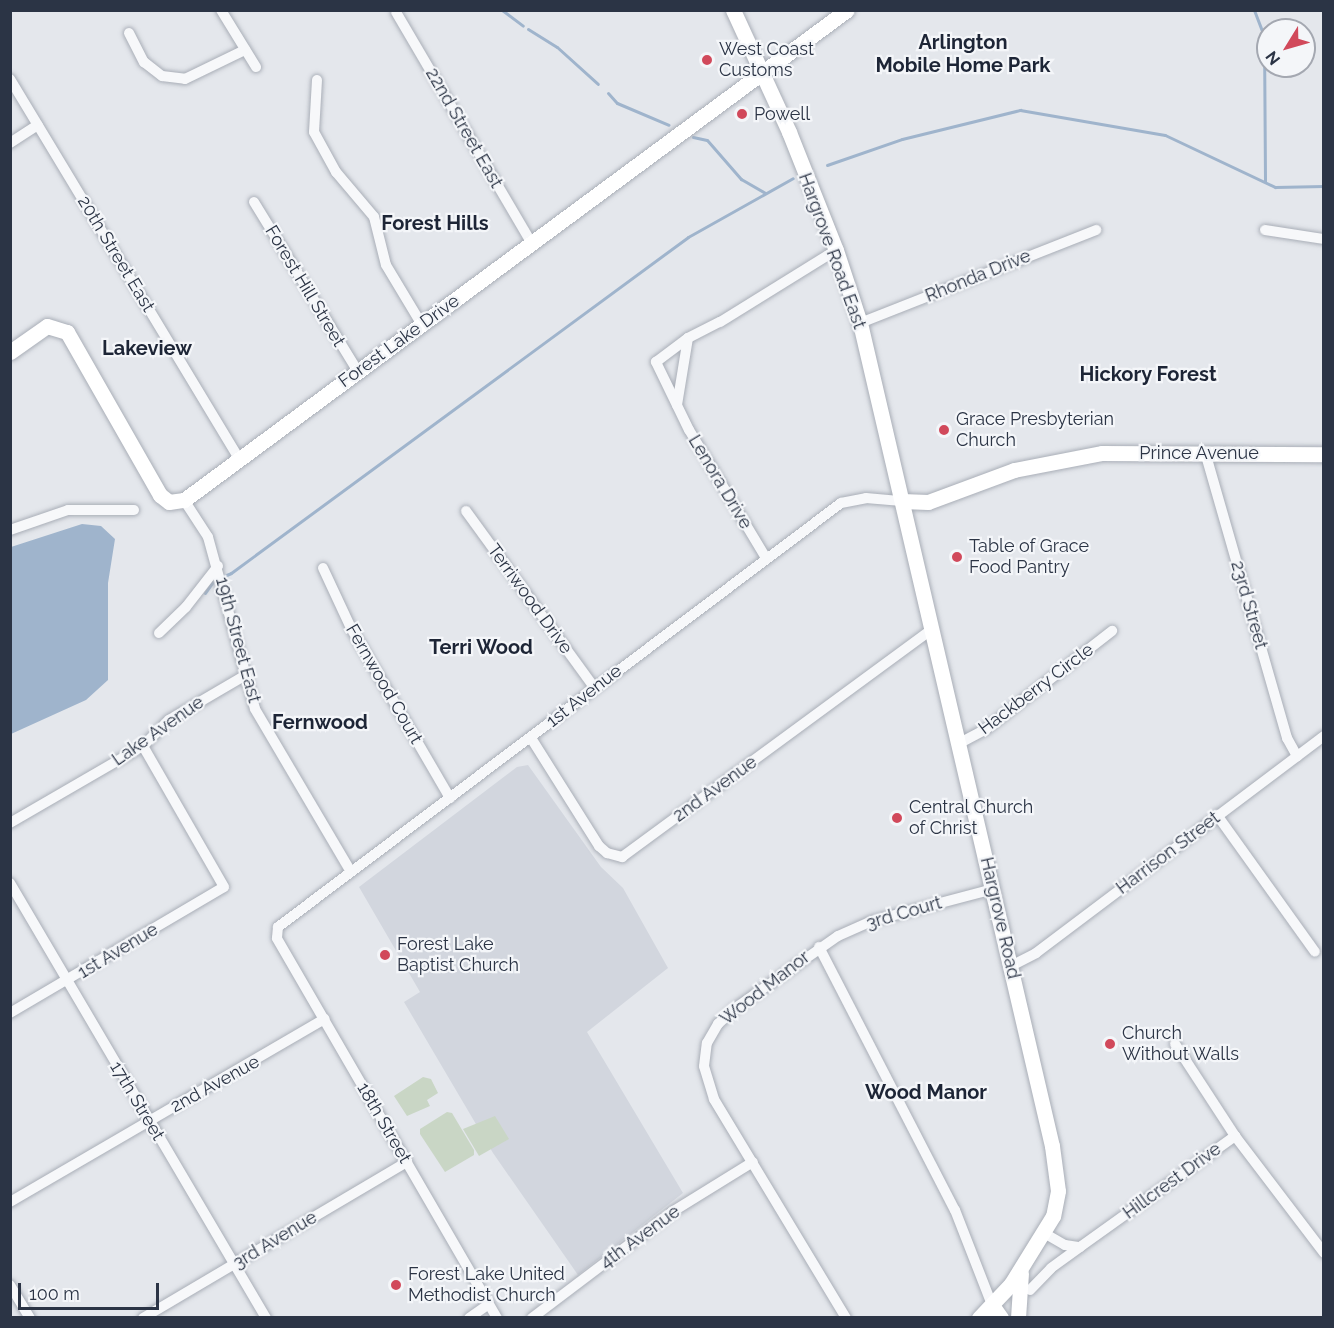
<!DOCTYPE html>
<html>
<head>
<meta charset="utf-8">
<style>
	body { margin:0 }
	#map { position:relative; width:1334px; height:1328px; overflow:hidden; background:#e4e7ec; font-family:Raleway,sans-serif }
	div>[style] { position:absolute }
	[style*='--x'] { left:calc(var(--x)*1px); top:calc(var(--y)*1px); width:calc(var(--w)*1px); rotate:calc(var(--a)*1deg) }
	.built>* { inset:0; background:#d2d6de }
	.green>* { inset:0; background:#c9d6c5 }
	.water>* { inset:0; background:#9fb4cc }
	.stream>* { height:3px; margin:-1.5px; padding:0 1.5px; transform-origin:1.5px; border-radius:1.5px; background:#9fb4cc }
	.roads { filter:drop-shadow(0 0 2px #a9aeb7) drop-shadow(0 0 2px #a9aeb7) }
	.street>* { height:10px; margin:-5px; padding:0 5px; transform-origin:5px; border-radius:5px; background:#f7f8fa }
	.secondary>* { height:15px; margin:-7.5px; padding:0 7.5px; transform-origin:7.5px; border-radius:7.5px; background:#fff }
	.dots>* { width:16px; height:16px; translate:-50% -50%; box-sizing:border-box; border:3px solid #f4f6f9; border-radius:50% }
	span { translate:-50% -50%; white-space:nowrap; text-align:center; line-height:1.15; -webkit-text-stroke:4.5px #f4f6f9; paint-order:stroke }
	.poi-label { font-size:18px; color:#2b3445 }
	.left { translate:0 -50%; text-align:left }
	.street-label { font-size:18px; color:#2b3445 }
	.neighbourhood-label { font-size:20px; color:#1d2536; font-weight:700 }
	.frame { position:absolute; inset:0; border:12px solid #2b3445; pointer-events:none }
	.north { position:absolute; left:1256px; top:18px; width:60px; height:60px; box-sizing:border-box; background:#f4f6f9; border:2px solid #a4a8b1; border-radius:50%; rotate:233deg; font-size:16px; font-weight:700; line-height:24px; text-align:center; color:#2b3445 }
	.north::after { content:''; display:block; margin:auto; width:21px; height:27px; background:#d1495b; clip-path:polygon(50% 0,100% 100%,50% 72%,0 100%) }
	.scale { position:absolute; left:18px; top:1283px; width:141px; height:27px; box-sizing:border-box; border:3px solid #2b3445; border-top:0; padding-left:8px; font-size:18px; line-height:21px; white-space:nowrap; color:#2b3445; -webkit-text-stroke:4px #f4f6f9; paint-order:stroke }
</style>
</head>
<body>
<div id="map">
	<div class="built">
		<div style="clip-path:polygon(528px 765px,601px 867px,623px 888px,668px 968px,587px 1032px,683px 1193px,578px 1275px,493px 1153px,404px 1002px,420px 992px,359px 887px,517px 767px)"></div>
	</div>
	<div class="green">
		<div style="clip-path:polygon(423px 1077px,431px 1079px,438px 1093px,427px 1100px,430px 1106px,407px 1116px,394px 1096px)"></div>
		<div style="clip-path:polygon(447px 1112px,452px 1113px,474px 1150px,474px 1155px,445px 1172px,420px 1134px,420px 1129px)"></div>
		<div style="clip-path:polygon(495px 1116px,509px 1139px,479px 1156px,463px 1129px)"></div>
	</div>
	<div class="water">
		<div style="clip-path:polygon(82px 524px,101px 526px,115px 539px,108px 583px,108px 680px,86px 700px,11px 734px,11px 547px)"></div>
	</div>
	<div class="stream">
		<div style="--x:502;--y:10;--w:26;--a:37"></div>
		<div style="--x:1254;--y:10;--w:28;--a:69"></div>
		<div style="--x:1264;--y:36;--w:145;--a:89.6"></div>
		<div style="--x:528;--y:29;--w:34;--a:32"></div>
		<div style="--x:557;--y:47;--w:55;--a:42.1"></div>
		<div style="--x:608;--y:93;--w:13;--a:48"></div>
		<div style="--x:617;--y:103;--w:56;--a:22.9"></div>
		<div style="--x:693;--y:137;--w:14;--a:12"></div>
		<div style="--x:707;--y:140;--w:52;--a:48.9"></div>
		<div style="--x:741;--y:179;--w:28;--a:30"></div>
		<div style="--x:827;--y:165;--w:79;--a:-19.1"></div>
		<div style="--x:902;--y:139;--w:122;--a:-13.8"></div>
		<div style="--x:1020;--y:110;--w:147;--a:9.8"></div>
		<div style="--x:1165;--y:135;--w:122;--a:25.3"></div>
		<div style="--x:1275;--y:187;--w:49;--a:-1.2"></div>
		<div style="--x:205;--y:593;--w:16;--a:-55"></div>
		<div style="--x:214;--y:580;--w:18;--a:-22"></div>
		<div style="--x:231;--y:573;--w:567;--a:-36.32"></div>
		<div style="--x:688;--y:237;--w:120;--a:-29.3"></div>
	</div>
	<div class="roads">
		<div class="street">
			<div style="--x:221;--y:10;--w:67;--a:58.4"></div>
			<div style="--x:396;--y:12;--w:269;--a:59.6"></div>
			<div style="--x:129;--y:33;--w:33;--a:63"></div>
			<div style="--x:144;--y:62;--w:23;--a:38"></div>
			<div style="--x:162;--y:76;--w:23;--a:7"></div>
			<div style="--x:185;--y:79;--w:67;--a:-25.8"></div>
			<div style="--x:10;--y:79;--w:445;--a:58.9"></div>
			<div style="--x:317;--y:80;--w:52;--a:93.3"></div>
			<div style="--x:314;--y:132;--w:46;--a:61.2"></div>
			<div style="--x:336;--y:172;--w:59;--a:49.8"></div>
			<div style="--x:374;--y:217;--w:49;--a:76"></div>
			<div style="--x:386;--y:265;--w:70;--a:59"></div>
			<div style="--x:10;--y:143;--w:33;--a:-33"></div>
			<div style="--x:254;--y:202;--w:197;--a:58.5"></div>
			<div style="--x:1265;--y:230;--w:60;--a:8.7"></div>
			<div style="--x:860;--y:323;--w:254;--a:-21.5"></div>
			<div style="--x:677;--y:405;--w:68;--a:-80.7"></div>
			<div style="--x:1205;--y:452;--w:298;--a:74"></div>
			<div style="--x:1287;--y:738;--w:21;--a:61"></div>
			<div style="--x:184;--y:500;--w:44;--a:57"></div>
			<div style="--x:208;--y:537;--w:178;--a:74.7"></div>
			<div style="--x:255;--y:709;--w:189;--a:59.5"></div>
			<div style="--x:466;--y:511;--w:218;--a:54"></div>
			<div style="--x:10;--y:530;--w:61;--a:-19"></div>
			<div style="--x:68;--y:510;--w:66;--a:0"></div>
			<div style="--x:766;--y:558;--w:149;--a:-121"></div>
			<div style="--x:689;--y:430;--w:76;--a:-115.9"></div>
			<div style="--x:656;--y:362;--w:40;--a:-37"></div>
			<div style="--x:688;--y:338;--w:36;--a:-27"></div>
			<div style="--x:720;--y:322;--w:137;--a:-31.8"></div>
			<div style="--x:323;--y:568;--w:66;--a:65"></div>
			<div style="--x:351;--y:628;--w:197;--a:59.8"></div>
			<div style="--x:159;--y:633;--w:37;--a:-44"></div>
			<div style="--x:186;--y:607;--w:52;--a:-52"></div>
			<div style="--x:531;--y:738;--w:128;--a:57.8"></div>
			<div style="--x:599;--y:846;--w:11;--a:41"></div>
			<div style="--x:607;--y:853;--w:16;--a:15"></div>
			<div style="--x:622;--y:857;--w:385;--a:-36.3"></div>
			<div style="--x:958;--y:744;--w:32;--a:-28"></div>
			<div style="--x:986;--y:729;--w:160;--a:-37.9"></div>
			<div style="--x:1217;--y:815;--w:168;--a:54.4"></div>
			<div style="--x:10;--y:823;--w:154;--a:-30.1"></div>
			<div style="--x:143;--y:746;--w:37;--a:-45"></div>
			<div style="--x:169;--y:720;--w:87;--a:-30.4"></div>
			<div style="--x:10;--y:883;--w:505;--a:59.52"></div>
			<div style="--x:819;--y:947;--w:296;--a:62.7"></div>
			<div style="--x:955;--y:1210;--w:102;--a:68.7"></div>
			<div style="--x:1011;--y:966;--w:28;--a:-27"></div>
			<div style="--x:1036;--y:953;--w:361;--a:-37"></div>
			<div style="--x:10;--y:1013;--w:248;--a:-30.5"></div>
			<div style="--x:224;--y:887;--w:163;--a:-119.9"></div>
			<div style="--x:1175;--y:1044;--w:110;--a:56.9"></div>
			<div style="--x:1235;--y:1136;--w:147;--a:52.7"></div>
			<div style="--x:10;--y:1202;--w:364;--a:-30.2"></div>
			<div style="--x:1044;--y:1233;--w:24;--a:30"></div>
			<div style="--x:1065;--y:1245;--w:15;--a:8"></div>
			<div style="--x:1080;--y:1247;--w:191;--a:-35.6"></div>
			<div style="--x:10;--y:1285;--w:39;--a:59"></div>
			<div style="--x:1030;--y:1290;--w:30;--a:-46"></div>
			<div style="--x:1051;--y:1268;--w:36;--a:-36"></div>
			<div style="--x:143;--y:1318;--w:307;--a:-30.6"></div>
			<div style="--x:469;--y:1318;--w:24;--a:-35"></div>
			<div style="--x:497;--y:1318;--w:439;--a:-120.1"></div>
			<div style="--x:277;--y:938;--w:11;--a:-85"></div>
			<div style="--x:278;--y:927;--w:705;--a:-36.98"></div>
			<div style="--x:841;--y:503;--w:25;--a:-11"></div>
			<div style="--x:866;--y:498;--w:36;--a:5"></div>
			<div style="--x:532;--y:1318;--w:176;--a:-37.1"></div>
			<div style="--x:672;--y:1212;--w:95;--a:-31.7"></div>
			<div style="--x:846;--y:1318;--w:256;--a:-121.1"></div>
			<div style="--x:714;--y:1099;--w:34;--a:-107"></div>
			<div style="--x:704;--y:1066;--w:23;--a:-83"></div>
			<div style="--x:707;--y:1043;--w:22;--a:-60"></div>
			<div style="--x:718;--y:1024;--w:22;--a:-43"></div>
			<div style="--x:734;--y:1009;--w:127;--a:-35.1"></div>
			<div style="--x:838;--y:936;--w:37;--a:-24"></div>
			<div style="--x:872;--y:921;--w:125;--a:-14.8"></div>
		</div>
		<div class="secondary">
			<div style="--x:733;--y:10;--w:134;--a:65.3"></div>
			<div style="--x:789;--y:132;--w:127;--a:68.3"></div>
			<div style="--x:836;--y:250;--w:77;--a:71.8"></div>
			<div style="--x:860;--y:323;--w:845;--a:76.87"></div>
			<div style="--x:1052;--y:1146;--w:45;--a:82.4"></div>
			<div style="--x:1058;--y:1191;--w:25;--a:101"></div>
			<div style="--x:1053;--y:1216;--w:80;--a:121.7"></div>
			<div style="--x:1011;--y:1284;--w:47;--a:133.3"></div>
			<div style="--x:10;--y:352;--w:45;--a:-35.1"></div>
			<div style="--x:47;--y:326;--w:21;--a:17"></div>
			<div style="--x:67;--y:332;--w:188;--a:60.3"></div>
			<div style="--x:160;--y:495;--w:11;--a:38"></div>
			<div style="--x:169;--y:502;--w:15;--a:-8"></div>
			<div style="--x:184;--y:500;--w:824;--a:-36.47"></div>
			<div style="--x:902;--y:501;--w:26;--a:2"></div>
			<div style="--x:928;--y:502;--w:92;--a:-20.4"></div>
			<div style="--x:1014;--y:470;--w:90;--a:-10.9"></div>
			<div style="--x:1102;--y:453;--w:222;--a:0.3"></div>
			<div style="--x:992;--y:1305;--w:16;--a:55"></div>
			<div style="--x:1018;--y:1318;--w:45;--a:-86.2"></div>
		</div>
	</div>
	<div class="dots">
		<div style="left:707px;top:60px;background:#d1495b"></div>
		<div style="left:742px;top:114px;background:#d1495b"></div>
		<div style="left:944px;top:430px;background:#d1495b"></div>
		<div style="left:957px;top:557px;background:#d1495b"></div>
		<div style="left:897px;top:818px;background:#d1495b"></div>
		<div style="left:385px;top:955px;background:#d1495b"></div>
		<div style="left:1110px;top:1044px;background:#d1495b"></div>
		<div style="left:396px;top:1285px;background:#d1495b"></div>
	</div>
	<div class="poi-label">
		<span class="left" style="left:719px;top:60px">West Coast<br>Customs</span>
		<span class="left" style="left:754px;top:114px">Powell</span>
		<span class="left" style="left:956px;top:430px">Grace Presbyterian<br>Church</span>
		<span class="left" style="left:969px;top:557px">Table of Grace<br>Food Pantry</span>
		<span class="left" style="left:909px;top:818px">Central Church<br>of Christ</span>
		<span class="left" style="left:397px;top:955px">Forest Lake<br>Baptist Church</span>
		<span class="left" style="left:1122px;top:1044px">Church<br>Without Walls</span>
		<span class="left" style="left:408px;top:1285px">Forest Lake United<br>Methodist Church</span>
	</div>
	<div class="street-label">
		<span style="left:464px;top:128px;rotate:60deg">22nd Street East</span>
		<span style="left:832px;top:251px;rotate:70deg">Hargrove Road East</span>
		<span style="left:116px;top:254px;rotate:59deg">20th Street East</span>
		<span style="left:978px;top:276px;rotate:-22deg">Rhonda Drive</span>
		<span style="left:305px;top:286px;rotate:59deg">Forest Hill Street</span>
		<span style="left:399px;top:341px;rotate:-36deg">Forest Lake Drive</span>
		<span style="left:1199px;top:453px">Prince Avenue</span>
		<span style="left:720px;top:482px;rotate:59deg">Lenora Drive</span>
		<span style="left:530px;top:599px;rotate:54deg">Terriwood Drive</span>
		<span style="left:1249px;top:605px;rotate:74deg">23rd Street</span>
		<span style="left:238px;top:640px;rotate:75deg">19th Street East</span>
		<span style="left:384px;top:684px;rotate:60deg">Fernwood Court</span>
		<span style="left:1036px;top:689px;rotate:-37deg">Hackberry Circle</span>
		<span style="left:584px;top:696px;rotate:-38deg">1st Avenue</span>
		<span style="left:158px;top:731px;rotate:-35deg">Lake Avenue</span>
		<span style="left:715px;top:789px;rotate:-36deg">2nd Avenue</span>
		<span style="left:1168px;top:853px;rotate:-37deg">Harrison Street</span>
		<span style="left:904px;top:913px;rotate:-16deg">3rd Court</span>
		<span style="left:1000px;top:918px;rotate:77deg">Hargrove Road</span>
		<span style="left:118px;top:951px;rotate:-31deg">1st Avenue</span>
		<span style="left:765px;top:988px;rotate:-38deg">Wood Manor</span>
		<span style="left:215px;top:1084px;rotate:-29deg">2nd Avenue</span>
		<span style="left:137px;top:1101px;rotate:59deg">17th Street</span>
		<span style="left:384px;top:1123px;rotate:60deg">18th Street</span>
		<span style="left:1172px;top:1181px;rotate:-36deg">Hillcrest Drive</span>
		<span style="left:640px;top:1237px;rotate:-36deg">4th Avenue</span>
		<span style="left:275px;top:1240px;rotate:-31deg">3rd Avenue</span>
	</div>
	<div class="neighbourhood-label">
		<span style="left:963px;top:54px">Arlington<br>Mobile Home Park</span>
		<span style="left:435px;top:223px">Forest Hills</span>
		<span style="left:147px;top:348px">Lakeview</span>
		<span style="left:1148px;top:374px">Hickory Forest</span>
		<span style="left:481px;top:647px">Terri Wood</span>
		<span style="left:320px;top:722px">Fernwood</span>
		<span style="left:926px;top:1092px">Wood Manor</span>
	</div>
	<div class="frame"></div>
	<div class="north">N</div>
	<div class="scale">100 m</div>
</div>
</body>
</html>
